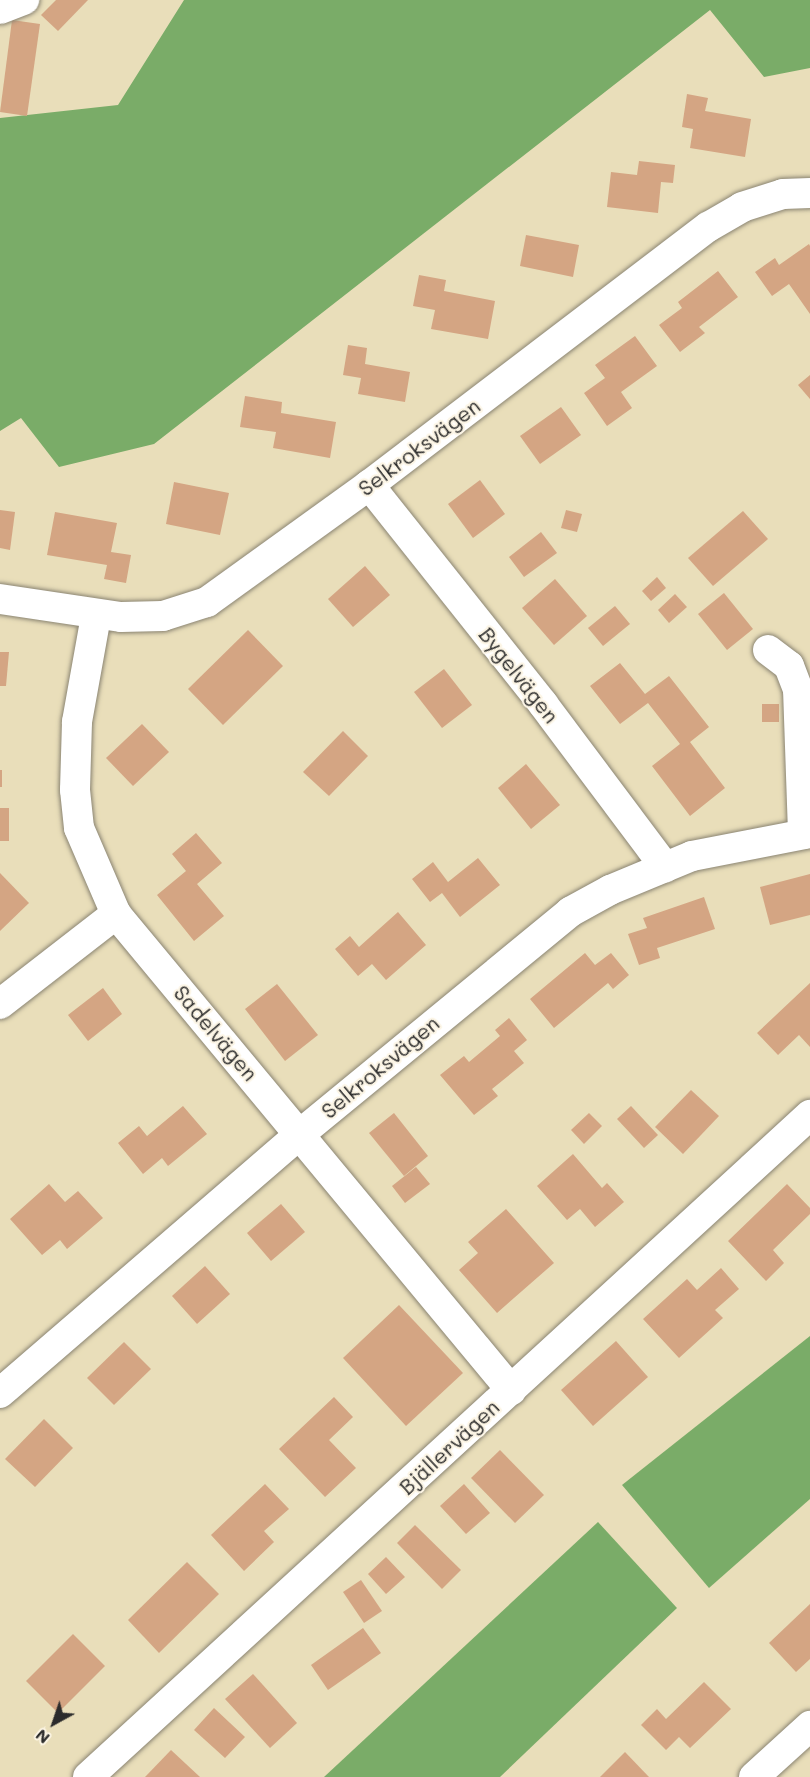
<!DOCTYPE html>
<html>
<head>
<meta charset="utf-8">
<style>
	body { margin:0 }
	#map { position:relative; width:810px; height:1777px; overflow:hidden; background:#e9deba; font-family:Mali,sans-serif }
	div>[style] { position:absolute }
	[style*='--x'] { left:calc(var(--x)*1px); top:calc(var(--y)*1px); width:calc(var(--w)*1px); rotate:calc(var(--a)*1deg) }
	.forest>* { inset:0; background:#7aac68 }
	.building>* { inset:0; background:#d4a583 }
	.roads { filter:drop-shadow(0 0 2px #8a8472) drop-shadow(0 0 2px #8a8472) }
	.minor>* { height:30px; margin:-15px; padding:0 15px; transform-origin:15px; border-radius:15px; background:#fff }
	span { translate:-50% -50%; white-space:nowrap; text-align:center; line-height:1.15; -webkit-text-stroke:4.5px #fcf5e5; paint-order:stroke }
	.street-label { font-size:21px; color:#2b2b2b }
	.north { position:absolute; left:24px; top:1693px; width:60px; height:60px; -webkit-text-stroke:4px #fcf5e5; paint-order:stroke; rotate:220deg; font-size:16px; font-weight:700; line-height:24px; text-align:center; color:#2b2b2b }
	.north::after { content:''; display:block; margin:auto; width:21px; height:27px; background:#2b2b2b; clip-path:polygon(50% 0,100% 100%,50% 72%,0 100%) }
</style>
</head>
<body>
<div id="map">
	<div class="forest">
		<div style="clip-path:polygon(184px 0,810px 0,810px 68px,764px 77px,710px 10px,154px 444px,59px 467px,21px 418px,0 431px,0 118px,118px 105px)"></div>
		<div style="clip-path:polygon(810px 1336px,810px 1499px,709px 1588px,622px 1485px)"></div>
		<div style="clip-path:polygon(598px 1522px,677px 1608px,500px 1777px,324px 1777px)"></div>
	</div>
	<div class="building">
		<div style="clip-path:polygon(56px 0,88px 0,58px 31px,41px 15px)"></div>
		<div style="clip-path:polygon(12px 20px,40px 24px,27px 116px,0 112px)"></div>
		<div style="clip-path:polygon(687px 94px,708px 98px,705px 111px,751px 119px,745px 157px,690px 148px,693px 129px,682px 127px)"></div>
		<div style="clip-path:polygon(639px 161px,675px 165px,673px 183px,661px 182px,658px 213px,607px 207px,611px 172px,637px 175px)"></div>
		<div style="clip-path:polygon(526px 235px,579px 245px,573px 277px,520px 266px)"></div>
		<div style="clip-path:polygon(809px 244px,810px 246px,810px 314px,789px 284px,772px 296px,755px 272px,775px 258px,779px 265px)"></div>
		<div style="clip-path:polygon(718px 271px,738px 297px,699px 327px,705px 333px,680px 352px,659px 325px,682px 308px,678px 302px)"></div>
		<div style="clip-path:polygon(419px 275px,446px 280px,444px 291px,495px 301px,488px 339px,431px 329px,435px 310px,413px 306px)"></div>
		<div style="clip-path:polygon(635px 336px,657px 366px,621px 392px,632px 408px,607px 426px,584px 393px,605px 378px,595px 365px)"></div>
		<div style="clip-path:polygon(348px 345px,367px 348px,365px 364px,410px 372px,405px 402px,358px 394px,361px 378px,343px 375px)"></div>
		<div style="clip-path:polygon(810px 375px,810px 399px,798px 385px)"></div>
		<div style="clip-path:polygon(245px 396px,282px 402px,281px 413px,336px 422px,330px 458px,273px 448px,276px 432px,240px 427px)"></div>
		<div style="clip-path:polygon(561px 407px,581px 435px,540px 464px,520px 436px)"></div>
		<div style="clip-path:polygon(480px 480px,505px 514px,473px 538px,448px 504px)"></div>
		<div style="clip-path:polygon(174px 482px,229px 493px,220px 535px,166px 524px)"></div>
		<div style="clip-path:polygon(0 510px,15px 512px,10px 550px,0 548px)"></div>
		<div style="clip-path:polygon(566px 510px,582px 514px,577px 532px,561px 528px)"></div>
		<div style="clip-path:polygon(743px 511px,768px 539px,713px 586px,688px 558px)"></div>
		<div style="clip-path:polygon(55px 512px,117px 523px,111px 552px,131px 555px,126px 583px,104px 579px,107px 565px,47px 555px)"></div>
		<div style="clip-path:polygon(541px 532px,557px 553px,524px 577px,509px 557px)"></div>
		<div style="clip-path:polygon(365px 566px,390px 595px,353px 627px,328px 599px)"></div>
		<div style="clip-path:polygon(657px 577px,666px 588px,651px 601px,642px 591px)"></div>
		<div style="clip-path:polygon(555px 579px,587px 616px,554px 645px,522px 608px)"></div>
		<div style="clip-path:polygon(724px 593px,753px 629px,727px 650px,698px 614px)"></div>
		<div style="clip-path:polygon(675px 594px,687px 607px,669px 623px,658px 610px)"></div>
		<div style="clip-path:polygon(615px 606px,630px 624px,603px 646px,588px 628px)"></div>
		<div style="clip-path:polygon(248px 630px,283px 666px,223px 725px,188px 689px)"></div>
		<div style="clip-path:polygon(0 652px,9px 652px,6px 686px,0 686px)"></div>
		<div style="clip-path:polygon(620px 663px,645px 694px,669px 676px,709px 727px,690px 742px,725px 788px,690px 816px,652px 766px,680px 744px,648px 703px,620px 724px,590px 686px)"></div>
		<div style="clip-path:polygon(444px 669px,472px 705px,442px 728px,414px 692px)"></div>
		<div style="clip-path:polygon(762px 704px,779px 704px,779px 722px,762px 722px)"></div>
		<div style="clip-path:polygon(142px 724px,169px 752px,133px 786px,106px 758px)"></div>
		<div style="clip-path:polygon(343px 731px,368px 756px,329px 796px,303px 772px)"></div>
		<div style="clip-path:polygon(526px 764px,560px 805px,531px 829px,498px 788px)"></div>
		<div style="clip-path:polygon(0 770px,2px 770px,2px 787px,0 787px)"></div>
		<div style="clip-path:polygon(0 808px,9px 808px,9px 841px,0 841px)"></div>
		<div style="clip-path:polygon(196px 833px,222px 863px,197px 884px,224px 916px,194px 941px,157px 895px,186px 871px,172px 854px)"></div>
		<div style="clip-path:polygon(478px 858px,500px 885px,460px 917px,442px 893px,430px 902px,412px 879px,433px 862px,448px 882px)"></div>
		<div style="clip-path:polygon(0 873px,29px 903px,0 931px)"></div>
		<div style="clip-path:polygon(810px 874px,810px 915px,770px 925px,760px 887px)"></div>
		<div style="clip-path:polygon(704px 897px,715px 929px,657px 948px,660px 958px,639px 965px,628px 934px,647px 928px,643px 918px)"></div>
		<div style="clip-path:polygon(398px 912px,426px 945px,386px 980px,372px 964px,358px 976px,335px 949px,350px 936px,359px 947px)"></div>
		<div style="clip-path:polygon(585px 953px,595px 965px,611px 953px,629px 975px,613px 989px,608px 983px,554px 1028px,530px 999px)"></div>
		<div style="clip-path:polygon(810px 983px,810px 1047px,799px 1035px,778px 1055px,757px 1033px)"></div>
		<div style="clip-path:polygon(277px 984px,318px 1035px,285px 1061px,245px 1009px)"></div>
		<div style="clip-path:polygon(103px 988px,122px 1014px,88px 1041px,68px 1015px)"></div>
		<div style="clip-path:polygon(509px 1018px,527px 1040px,514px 1051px,524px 1063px,492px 1089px,498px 1096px,474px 1115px,440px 1075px,464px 1056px,469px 1062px,500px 1036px,495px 1030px)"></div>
		<div style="clip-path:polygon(691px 1090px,719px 1116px,683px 1154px,655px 1127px)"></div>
		<div style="clip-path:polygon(183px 1106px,207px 1134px,168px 1166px,162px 1158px,143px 1174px,118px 1143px,139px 1126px,147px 1136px)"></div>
		<div style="clip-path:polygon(631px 1106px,658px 1135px,644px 1148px,617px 1119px)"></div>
		<div style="clip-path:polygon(394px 1113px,428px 1156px,404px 1176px,369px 1133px)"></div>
		<div style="clip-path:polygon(589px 1113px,602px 1126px,584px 1144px,571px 1130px)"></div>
		<div style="clip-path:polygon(573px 1154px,602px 1188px,607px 1183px,624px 1202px,595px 1227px,580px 1209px,567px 1220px,537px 1186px)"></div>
		<div style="clip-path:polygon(416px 1167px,430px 1184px,405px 1203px,392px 1186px)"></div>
		<div style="clip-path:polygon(49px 1184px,65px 1202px,78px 1191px,103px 1218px,67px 1249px,60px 1240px,42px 1255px,10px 1219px)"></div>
		<div style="clip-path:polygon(787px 1184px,810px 1208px,810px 1214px,773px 1250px,784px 1263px,766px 1281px,728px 1241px)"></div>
		<div style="clip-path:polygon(281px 1204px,305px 1232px,271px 1261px,247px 1233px)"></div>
		<div style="clip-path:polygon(506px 1209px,554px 1263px,497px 1313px,459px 1270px,478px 1253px,468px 1242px)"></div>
		<div style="clip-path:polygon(205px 1266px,230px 1294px,197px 1324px,172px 1296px)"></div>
		<div style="clip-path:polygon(721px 1268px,739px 1289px,715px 1310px,723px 1318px,679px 1358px,643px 1319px,687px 1279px,697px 1290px)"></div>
		<div style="clip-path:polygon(399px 1305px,463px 1373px,406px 1426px,343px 1358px)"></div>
		<div style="clip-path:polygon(616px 1341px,648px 1377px,593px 1426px,561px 1390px)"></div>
		<div style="clip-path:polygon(124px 1342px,151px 1369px,114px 1405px,87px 1378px)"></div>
		<div style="clip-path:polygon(334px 1397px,353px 1417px,329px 1440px,356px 1468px,325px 1497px,279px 1449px)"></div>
		<div style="clip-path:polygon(44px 1419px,73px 1448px,35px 1487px,5px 1459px)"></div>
		<div style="clip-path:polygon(500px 1450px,544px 1495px,515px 1523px,471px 1478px)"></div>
		<div style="clip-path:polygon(265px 1484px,289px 1509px,264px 1531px,274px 1542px,244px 1571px,211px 1535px)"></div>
		<div style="clip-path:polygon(464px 1484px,490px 1513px,466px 1534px,440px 1506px)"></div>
		<div style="clip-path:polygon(415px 1525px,461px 1570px,442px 1589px,397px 1543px)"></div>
		<div style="clip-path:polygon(386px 1557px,405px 1577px,386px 1594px,368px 1574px)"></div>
		<div style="clip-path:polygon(187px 1562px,219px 1594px,159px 1653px,128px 1620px)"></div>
		<div style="clip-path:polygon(361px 1580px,382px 1611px,364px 1623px,343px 1592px)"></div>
		<div style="clip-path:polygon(810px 1604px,810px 1659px,796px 1672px,769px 1643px)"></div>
		<div style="clip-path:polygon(363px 1628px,381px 1653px,328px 1690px,311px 1665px)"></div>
		<div style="clip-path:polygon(73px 1634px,105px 1666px,58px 1713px,26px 1681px)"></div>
		<div style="clip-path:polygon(253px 1674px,297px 1723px,270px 1748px,225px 1699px)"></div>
		<div style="clip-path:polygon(704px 1682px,731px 1709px,690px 1748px,679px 1737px,666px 1750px,641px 1725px,657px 1709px,666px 1719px)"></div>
		<div style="clip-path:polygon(214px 1708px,245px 1737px,225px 1758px,194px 1730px)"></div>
		<div style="clip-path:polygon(171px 1750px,200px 1777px,145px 1777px)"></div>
		<div style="clip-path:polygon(625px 1752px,649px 1777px,600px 1777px)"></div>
	</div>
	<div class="roads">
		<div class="minor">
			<div style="--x:0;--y:9;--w:26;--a:-21"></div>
			<div style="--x:369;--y:485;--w:280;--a:51.5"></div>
			<div style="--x:543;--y:704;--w:204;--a:53.2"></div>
			<div style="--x:0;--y:599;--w:122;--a:8.5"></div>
			<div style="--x:121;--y:617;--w:42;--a:-1.4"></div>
			<div style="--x:163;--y:616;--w:46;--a:-17.7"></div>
			<div style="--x:207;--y:602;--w:200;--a:-35.8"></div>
			<div style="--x:369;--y:485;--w:426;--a:-37.3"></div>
			<div style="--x:708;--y:227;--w:39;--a:-30"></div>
			<div style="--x:742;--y:207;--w:43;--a:-17.6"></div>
			<div style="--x:783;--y:194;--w:27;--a:-2"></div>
			<div style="--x:96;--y:616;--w:108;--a:100.2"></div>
			<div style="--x:77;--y:722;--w:68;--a:91.7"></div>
			<div style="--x:75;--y:790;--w:38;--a:84"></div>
			<div style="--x:79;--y:828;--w:94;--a:66.7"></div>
			<div style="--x:116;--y:914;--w:619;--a:50.31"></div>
			<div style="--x:768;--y:650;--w:26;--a:37"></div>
			<div style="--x:789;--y:666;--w:25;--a:69"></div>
			<div style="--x:798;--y:689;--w:145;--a:88"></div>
			<div style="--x:0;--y:1004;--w:147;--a:-37.8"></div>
			<div style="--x:0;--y:1393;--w:396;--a:-40.8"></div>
			<div style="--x:300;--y:1134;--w:350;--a:-39.4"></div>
			<div style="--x:570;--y:912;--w:46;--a:-28.8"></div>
			<div style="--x:610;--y:890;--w:89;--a:-22.5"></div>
			<div style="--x:692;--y:856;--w:120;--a:-11"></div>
			<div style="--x:88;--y:1777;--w:980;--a:-42.52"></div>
			<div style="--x:754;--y:1777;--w:76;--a:-42.3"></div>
		</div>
	</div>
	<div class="street-label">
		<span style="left:419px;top:447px;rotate:-37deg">Selkroksvägen</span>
		<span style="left:519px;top:675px;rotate:52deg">Bygelvägen</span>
		<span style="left:216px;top:1033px;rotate:50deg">Sadelvägen</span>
		<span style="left:380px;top:1067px;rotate:-40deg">Selkroksvägen</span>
		<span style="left:449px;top:1447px;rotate:-43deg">Bjällervägen</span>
	</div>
	<div class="north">N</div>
</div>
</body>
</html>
